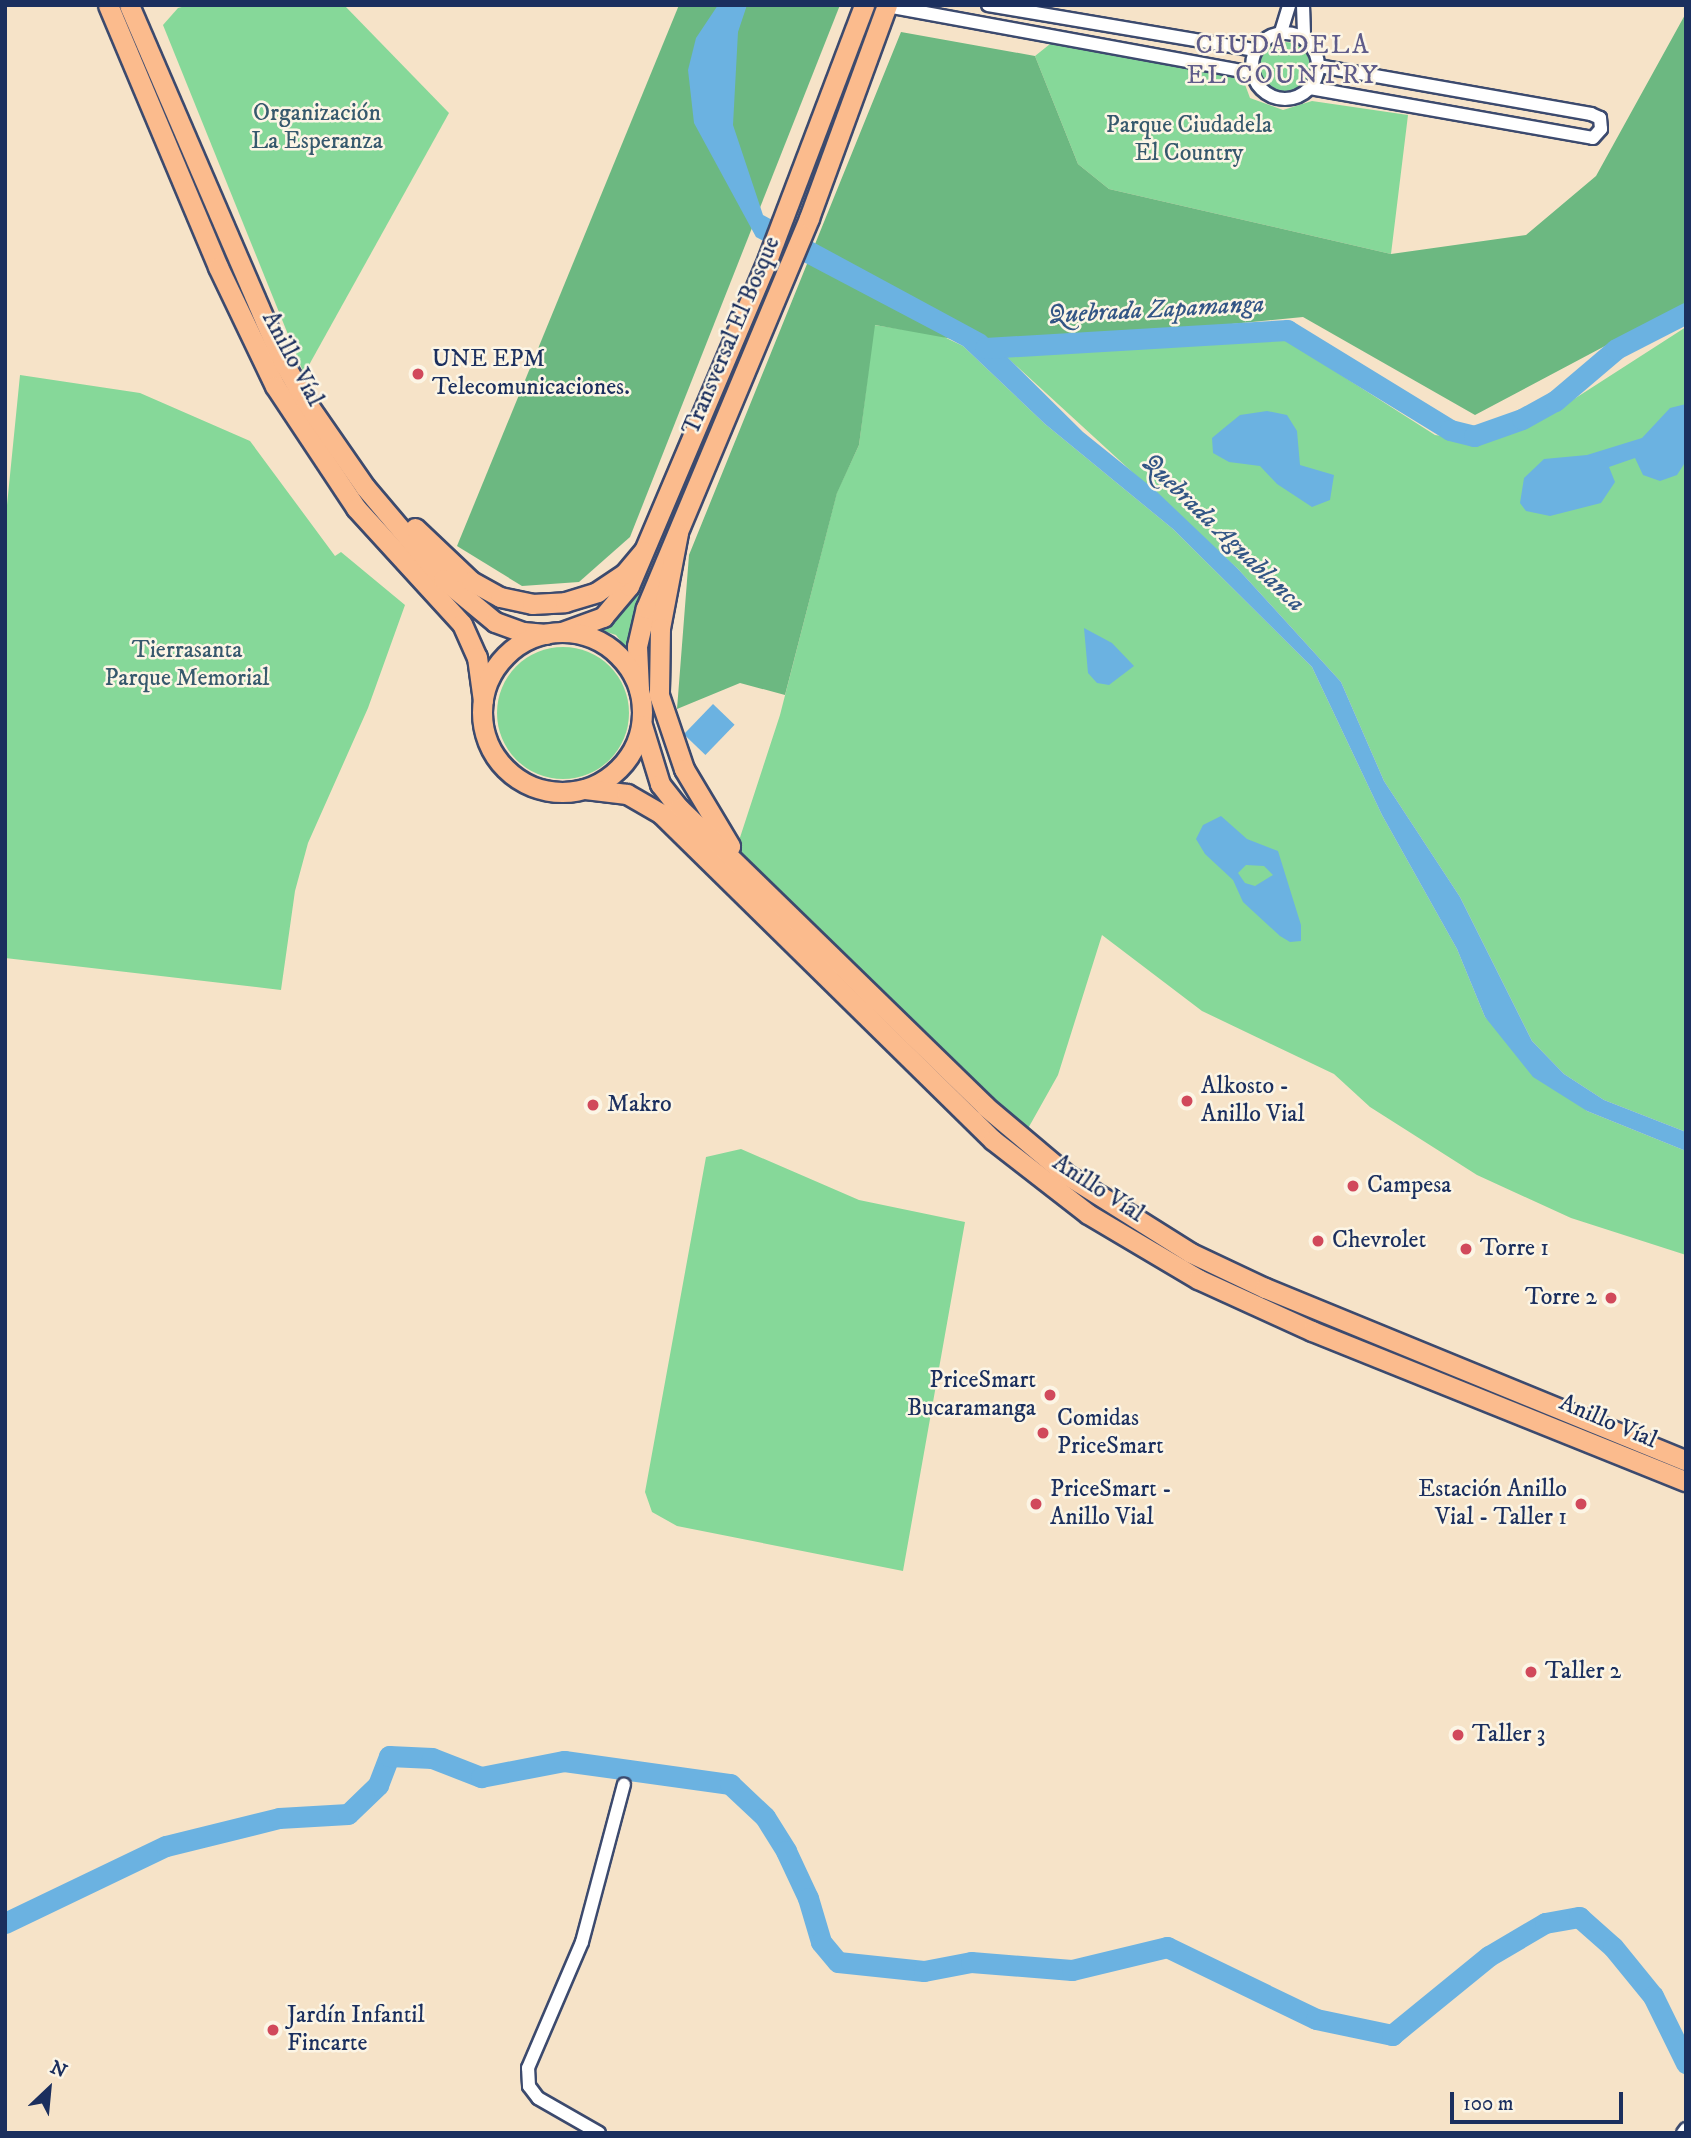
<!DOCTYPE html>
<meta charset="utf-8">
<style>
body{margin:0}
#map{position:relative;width:1691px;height:2138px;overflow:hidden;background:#f6e3c8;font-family:"IM FELL DW Pica",serif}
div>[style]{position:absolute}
.green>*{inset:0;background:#86d899}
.round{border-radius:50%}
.forest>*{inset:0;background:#6cb881}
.water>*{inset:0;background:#6bb2e1;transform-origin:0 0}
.river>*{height:21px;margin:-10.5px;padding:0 10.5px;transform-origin:10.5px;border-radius:10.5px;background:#6bb2e1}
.roads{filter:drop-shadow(2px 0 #3c4a6e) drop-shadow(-2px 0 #3c4a6e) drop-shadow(0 2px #3c4a6e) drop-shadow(0 -2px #3c4a6e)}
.minor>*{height:12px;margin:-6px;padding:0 6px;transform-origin:6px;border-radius:6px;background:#fff}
.minor>.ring{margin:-6px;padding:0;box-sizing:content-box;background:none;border:12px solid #fff;border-radius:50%}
.primary>*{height:19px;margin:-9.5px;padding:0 9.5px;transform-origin:9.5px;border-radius:9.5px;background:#fbbb8d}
.trunk>*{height:19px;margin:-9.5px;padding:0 9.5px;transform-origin:9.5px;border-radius:9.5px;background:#fbbb8d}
.trunk>.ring{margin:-9.5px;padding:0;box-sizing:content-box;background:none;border:19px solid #fbbb8d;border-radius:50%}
.dots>*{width:19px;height:19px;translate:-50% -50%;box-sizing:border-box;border:4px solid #fcf5e5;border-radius:50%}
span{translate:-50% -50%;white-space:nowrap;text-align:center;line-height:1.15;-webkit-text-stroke:5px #fcf5e5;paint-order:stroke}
.park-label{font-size:24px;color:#36596d}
.street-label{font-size:24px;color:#1b2f5e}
.poi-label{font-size:24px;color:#1b2f5e}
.left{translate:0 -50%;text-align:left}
.right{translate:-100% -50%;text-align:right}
.neighbourhood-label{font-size:26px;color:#5f5c8a;letter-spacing:2px}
.water-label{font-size:26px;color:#335685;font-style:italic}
.frame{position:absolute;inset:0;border:7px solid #1b2f5e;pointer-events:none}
.north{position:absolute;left:14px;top:2054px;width:70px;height:70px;-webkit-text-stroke:5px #fcf5e5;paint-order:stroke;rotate:26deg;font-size:19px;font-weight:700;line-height:28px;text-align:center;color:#1b2f5e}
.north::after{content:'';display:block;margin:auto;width:24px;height:32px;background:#1b2f5e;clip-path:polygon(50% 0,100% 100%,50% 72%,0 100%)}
.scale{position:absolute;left:1450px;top:2092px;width:173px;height:32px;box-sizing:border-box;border:4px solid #1b2f5e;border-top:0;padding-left:9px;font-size:21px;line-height:24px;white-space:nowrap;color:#1b2f5e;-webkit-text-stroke:5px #fcf5e5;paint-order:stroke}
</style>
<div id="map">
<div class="green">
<i style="clip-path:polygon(189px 5px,344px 5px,449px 113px,304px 374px,163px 25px,178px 8px)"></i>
<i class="round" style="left:1260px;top:42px;width:50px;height:50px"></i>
<i style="clip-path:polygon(1050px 44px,1243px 79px,1250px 98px,1283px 110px,1312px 101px,1408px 115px,1391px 254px,1109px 189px,1078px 164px,1035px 56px)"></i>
<i style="clip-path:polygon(874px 325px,940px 335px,963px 346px,1045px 424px,1173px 529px,1312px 667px,1382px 815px,1457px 949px,1485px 1017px,1587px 1111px,1686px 1151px,1686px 1255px,1571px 1218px,1477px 1175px,1370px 1107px,1334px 1074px,1202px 1011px,1102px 935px,1058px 1075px,1021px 1141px,731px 865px,780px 715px,837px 492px,859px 445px)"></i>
<i style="clip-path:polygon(1686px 327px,1686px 1132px,1604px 1100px,1564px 1074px,1532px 1041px,1460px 897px,1384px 781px,1341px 682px,1238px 569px,999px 350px,1050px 341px,1283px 338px,1435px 435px,1482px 442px,1543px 419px)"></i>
<i style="clip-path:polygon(20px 375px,140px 393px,250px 441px,335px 556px,341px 552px,405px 605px,368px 708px,308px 843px,295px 891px,281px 990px,5px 958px,5px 525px)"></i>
<i style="clip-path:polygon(648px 568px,650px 579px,629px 652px,616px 635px,594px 628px,620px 615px)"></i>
<i class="round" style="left:497px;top:647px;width:132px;height:132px"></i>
<i style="clip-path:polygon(741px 1149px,859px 1200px,965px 1222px,903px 1571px,677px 1526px,652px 1512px,645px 1492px,706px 1157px)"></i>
</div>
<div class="forest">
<i style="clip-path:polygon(679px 5px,840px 5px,630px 537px,579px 582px,522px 586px,457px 546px)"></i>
<i style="clip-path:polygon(1686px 13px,1686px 303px,1475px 415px,1303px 317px,997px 347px,875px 325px,859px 445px,837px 493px,785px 695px,740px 683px,677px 709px,689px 555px,901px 32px,1035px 56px,1078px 164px,1109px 189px,1391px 254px,1526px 235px,1596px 176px)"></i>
</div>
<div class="water">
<i style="clip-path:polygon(718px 5px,747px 5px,738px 32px,733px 125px,763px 215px,985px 335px,1083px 432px,1155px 490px,1238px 569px,1341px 682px,1384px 781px,1460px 897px,1532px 1041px,1564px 1074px,1604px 1100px,1686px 1132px,1686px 1151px,1587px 1111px,1533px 1077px,1485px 1017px,1457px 949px,1382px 815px,1312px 667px,1173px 529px,1045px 424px,963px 346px,756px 237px,694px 123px,688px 70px,696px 38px)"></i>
<i style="clip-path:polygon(1686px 404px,1686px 461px,1677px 475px,1660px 481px,1643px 475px,1635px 458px,1609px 467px,1615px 482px,1601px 503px,1550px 516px,1526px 511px,1520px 503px,1524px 478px,1544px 459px,1587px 455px,1642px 438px,1670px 408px)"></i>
<i style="clip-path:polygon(1267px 411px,1287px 415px,1297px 431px,1300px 465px,1334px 475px,1330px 500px,1312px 507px,1277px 484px,1260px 466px,1229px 462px,1213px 453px,1212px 438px,1224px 428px,1240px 415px)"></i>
<i style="clip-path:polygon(1084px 628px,1112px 643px,1134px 666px,1109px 685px,1097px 683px,1088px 673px)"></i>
<i style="left:713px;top:704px;width:30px;height:42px;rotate:44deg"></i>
<i style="clip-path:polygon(evenodd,1221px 816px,1247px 839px,1278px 851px,1301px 925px,1301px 941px,1290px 942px,1280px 936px,1243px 902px,1233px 880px,1205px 854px,1196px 839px,1203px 825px,1221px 816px,1246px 865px,1264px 866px,1273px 875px,1255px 886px,1245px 883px,1238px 873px,1246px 865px)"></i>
</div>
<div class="river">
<i style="left:985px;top:348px;width:303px;rotate:-3.4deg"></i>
<i style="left:1287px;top:330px;width:191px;rotate:31.5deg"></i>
<i style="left:1450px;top:430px;width:25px;rotate:14deg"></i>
<i style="left:1474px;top:436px;width:51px;rotate:-19.5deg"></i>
<i style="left:1522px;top:419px;width:38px;rotate:-29deg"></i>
<i style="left:1555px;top:401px;width:80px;rotate:-40.4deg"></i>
<i style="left:1616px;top:349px;width:79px;rotate:-27.2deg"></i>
<i style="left:5px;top:1923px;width:178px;rotate:-25.6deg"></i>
<i style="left:166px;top:1846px;width:116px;rotate:-13.9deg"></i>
<i style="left:279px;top:1818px;width:69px;rotate:-3.3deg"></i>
<i style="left:348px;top:1814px;width:42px;rotate:-44deg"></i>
<i style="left:378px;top:1785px;width:31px;rotate:-69deg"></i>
<i style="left:389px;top:1756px;width:43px;rotate:2.7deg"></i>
<i style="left:432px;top:1758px;width:53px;rotate:21.2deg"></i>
<i style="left:481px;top:1777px;width:85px;rotate:-10.9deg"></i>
<i style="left:564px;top:1761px;width:168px;rotate:7.9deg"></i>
<i style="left:730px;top:1784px;width:48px;rotate:43.3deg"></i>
<i style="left:765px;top:1817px;width:40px;rotate:58deg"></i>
<i style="left:786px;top:1851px;width:52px;rotate:64.9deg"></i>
<i style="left:808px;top:1898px;width:46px;rotate:73.5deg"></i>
<i style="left:821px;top:1942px;width:26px;rotate:50deg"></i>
<i style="left:838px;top:1962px;width:86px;rotate:6deg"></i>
<i style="left:924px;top:1971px;width:48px;rotate:-10.8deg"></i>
<i style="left:971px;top:1962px;width:101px;rotate:4.5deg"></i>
<i style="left:1072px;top:1970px;width:98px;rotate:-13.6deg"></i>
<i style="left:1167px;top:1947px;width:165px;rotate:25.8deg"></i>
<i style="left:1316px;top:2019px;width:78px;rotate:11.9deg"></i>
<i style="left:1392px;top:2035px;width:125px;rotate:-39.2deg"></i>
<i style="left:1489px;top:1956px;width:65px;rotate:-30.5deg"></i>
<i style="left:1545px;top:1923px;width:35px;rotate:-10deg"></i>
<i style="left:1579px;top:1917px;width:45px;rotate:41.4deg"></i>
<i style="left:1613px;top:1947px;width:63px;rotate:50.8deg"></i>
<i style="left:1653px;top:1996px;width:75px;rotate:63.8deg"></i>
</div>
<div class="roads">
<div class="minor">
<i style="left:988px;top:5px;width:271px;rotate:9.6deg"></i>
<i style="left:1303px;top:5px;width:34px;rotate:88deg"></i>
<i style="left:887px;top:6px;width:371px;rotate:10.4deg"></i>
<i style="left:1281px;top:32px;width:28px;rotate:-73deg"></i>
<i class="ring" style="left:1252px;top:33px;width:54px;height:54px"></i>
<i style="left:1310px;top:88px;width:287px;rotate:10deg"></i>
<i style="left:1593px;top:138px;width:12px;rotate:-48deg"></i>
<i style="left:1601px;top:129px;width:11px;rotate:-95deg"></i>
<i style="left:1600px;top:118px;width:10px;rotate:-156deg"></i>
<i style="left:1591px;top:114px;width:277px;rotate:-170deg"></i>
<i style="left:599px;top:2133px;width:70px;rotate:-150.2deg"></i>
<i style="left:538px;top:2098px;width:15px;rotate:-127deg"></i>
<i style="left:529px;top:2086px;width:18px;rotate:-93deg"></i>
<i style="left:528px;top:2068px;width:137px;rotate:-66.8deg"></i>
<i style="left:582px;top:1942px;width:163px;rotate:-75.1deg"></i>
<i style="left:1683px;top:2133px;width:5px;rotate:-53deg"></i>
</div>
<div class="primary">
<i style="left:562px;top:632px;width:44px;rotate:-20.1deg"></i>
<i style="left:603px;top:617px;width:40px;rotate:-50deg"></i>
<i style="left:629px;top:586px;width:356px;rotate:-67deg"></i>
<i style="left:768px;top:258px;width:271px;rotate:-69.2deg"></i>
<i style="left:639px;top:689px;width:43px;rotate:-92.7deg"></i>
<i style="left:637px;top:646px;width:39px;rotate:-77deg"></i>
<i style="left:646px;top:608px;width:423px;rotate:-67.3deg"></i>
<i style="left:809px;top:218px;width:227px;rotate:-69.9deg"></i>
</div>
<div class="trunk">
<i style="left:108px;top:5px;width:284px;rotate:67.2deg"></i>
<i style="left:218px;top:267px;width:132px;rotate:64.4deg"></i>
<i style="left:275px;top:386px;width:146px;rotate:56.4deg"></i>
<i style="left:356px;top:508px;width:157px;rotate:47.6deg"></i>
<i style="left:462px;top:624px;width:36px;rotate:66deg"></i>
<i style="left:477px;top:657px;width:44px;rotate:82.2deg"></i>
<i style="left:129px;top:5px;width:387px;rotate:66.7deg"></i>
<i style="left:282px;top:360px;width:48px;rotate:60.3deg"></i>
<i style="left:306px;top:402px;width:103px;rotate:55.2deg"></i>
<i style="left:365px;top:487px;width:121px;rotate:49.7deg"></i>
<i style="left:443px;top:579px;width:67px;rotate:39.6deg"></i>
<i style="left:495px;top:622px;width:30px;rotate:20deg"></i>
<i style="left:523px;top:632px;width:23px;rotate:5deg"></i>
<i style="left:415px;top:528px;width:77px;rotate:43.4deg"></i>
<i style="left:471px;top:581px;width:33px;rotate:29deg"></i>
<i style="left:500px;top:597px;width:33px;rotate:12deg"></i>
<i style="left:532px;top:604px;width:33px;rotate:-3deg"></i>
<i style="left:565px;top:602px;width:34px;rotate:-17deg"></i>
<i style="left:597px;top:592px;width:32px;rotate:-34deg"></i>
<i style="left:624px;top:574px;width:30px;rotate:-50deg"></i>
<i style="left:678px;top:533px;width:97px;rotate:100.7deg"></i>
<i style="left:660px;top:628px;width:67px;rotate:90.9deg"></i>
<i style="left:659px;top:695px;width:78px;rotate:71.3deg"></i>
<i style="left:684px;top:769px;width:90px;rotate:59.1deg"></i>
<i class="ring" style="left:482px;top:632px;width:141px;height:141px"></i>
<i style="left:642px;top:725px;width:62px;rotate:73deg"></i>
<i style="left:660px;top:784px;width:31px;rotate:52deg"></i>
<i style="left:679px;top:808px;width:427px;rotate:44.2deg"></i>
<i style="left:985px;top:1106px;width:107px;rotate:40.1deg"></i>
<i style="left:1067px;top:1175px;width:146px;rotate:32.2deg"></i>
<i style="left:1191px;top:1253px;width:82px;rotate:25.3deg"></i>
<i style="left:1265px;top:1288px;width:455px;rotate:22.3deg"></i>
<i style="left:585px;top:789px;width:42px;rotate:6.8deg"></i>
<i style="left:627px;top:794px;width:39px;rotate:30deg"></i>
<i style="left:661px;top:814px;width:465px;rotate:44.5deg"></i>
<i style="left:993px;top:1140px;width:120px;rotate:37.9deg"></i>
<i style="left:1088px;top:1214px;width:128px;rotate:30.6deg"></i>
<i style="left:1198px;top:1279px;width:125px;rotate:24.5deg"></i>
<i style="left:1312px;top:1331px;width:403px;rotate:21.9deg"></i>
</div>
</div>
<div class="dots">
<i style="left:418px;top:374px;background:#d1495b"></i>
<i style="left:1187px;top:1101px;background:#d1495b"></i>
<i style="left:593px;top:1105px;background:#d1495b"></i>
<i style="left:1353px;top:1186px;background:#d1495b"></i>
<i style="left:1318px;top:1241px;background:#d1495b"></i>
<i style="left:1466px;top:1249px;background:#d1495b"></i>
<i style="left:1611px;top:1298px;background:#d1495b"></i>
<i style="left:1050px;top:1395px;background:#d1495b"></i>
<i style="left:1043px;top:1433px;background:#d1495b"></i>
<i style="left:1036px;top:1504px;background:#d1495b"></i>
<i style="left:1581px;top:1504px;background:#d1495b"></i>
<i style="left:1531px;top:1672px;background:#d1495b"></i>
<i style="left:1458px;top:1735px;background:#d1495b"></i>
<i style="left:273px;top:2030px;background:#d1495b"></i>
</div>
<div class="park-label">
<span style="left:317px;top:128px">Organización<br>La Esperanza</span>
<span style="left:1189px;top:140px">Parque Ciudadela<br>El Country</span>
<span style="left:187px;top:665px">Tierrasanta<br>Parque Memorial</span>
</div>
<div class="street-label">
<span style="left:732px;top:336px;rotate:-67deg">Transversal El Bosque</span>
<span style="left:292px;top:359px;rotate:62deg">Anillo Víal</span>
<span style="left:1098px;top:1189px;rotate:33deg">Anillo Víal</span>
<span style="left:1608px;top:1422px;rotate:23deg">Anillo Víal</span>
</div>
<div class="poi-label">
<span class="left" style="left:432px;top:374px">UNE EPM<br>Telecomunicaciones.</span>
<span class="left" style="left:1201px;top:1101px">Alkosto -<br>Anillo Vial</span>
<span class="left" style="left:607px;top:1105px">Makro</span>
<span class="left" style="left:1367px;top:1186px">Campesa</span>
<span class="left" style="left:1332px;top:1241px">Chevrolet</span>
<span class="left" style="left:1480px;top:1249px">Torre 1</span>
<span class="right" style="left:1597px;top:1298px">Torre 2</span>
<span class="right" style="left:1036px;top:1395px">PriceSmart<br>Bucaramanga</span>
<span class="left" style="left:1057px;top:1433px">Comidas<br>PriceSmart</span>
<span class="left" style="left:1050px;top:1504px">PriceSmart -<br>Anillo Vial</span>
<span class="right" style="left:1567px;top:1504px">Estación Anillo<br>Vial - Taller 1</span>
<span class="left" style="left:1545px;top:1672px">Taller 2</span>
<span class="left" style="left:1472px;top:1735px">Taller 3</span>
<span class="left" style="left:287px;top:2030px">Jardín Infantil<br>Fincarte</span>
</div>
<div class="neighbourhood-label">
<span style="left:1283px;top:61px">CIUDADELA<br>EL COUNTRY</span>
</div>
<div class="water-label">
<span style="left:1156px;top:310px;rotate:-3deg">Quebrada Zapamanga</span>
<span style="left:1223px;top:533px;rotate:44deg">Quebrada Aguablanca</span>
</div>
<div class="frame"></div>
<div class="north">N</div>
<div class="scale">100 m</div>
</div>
